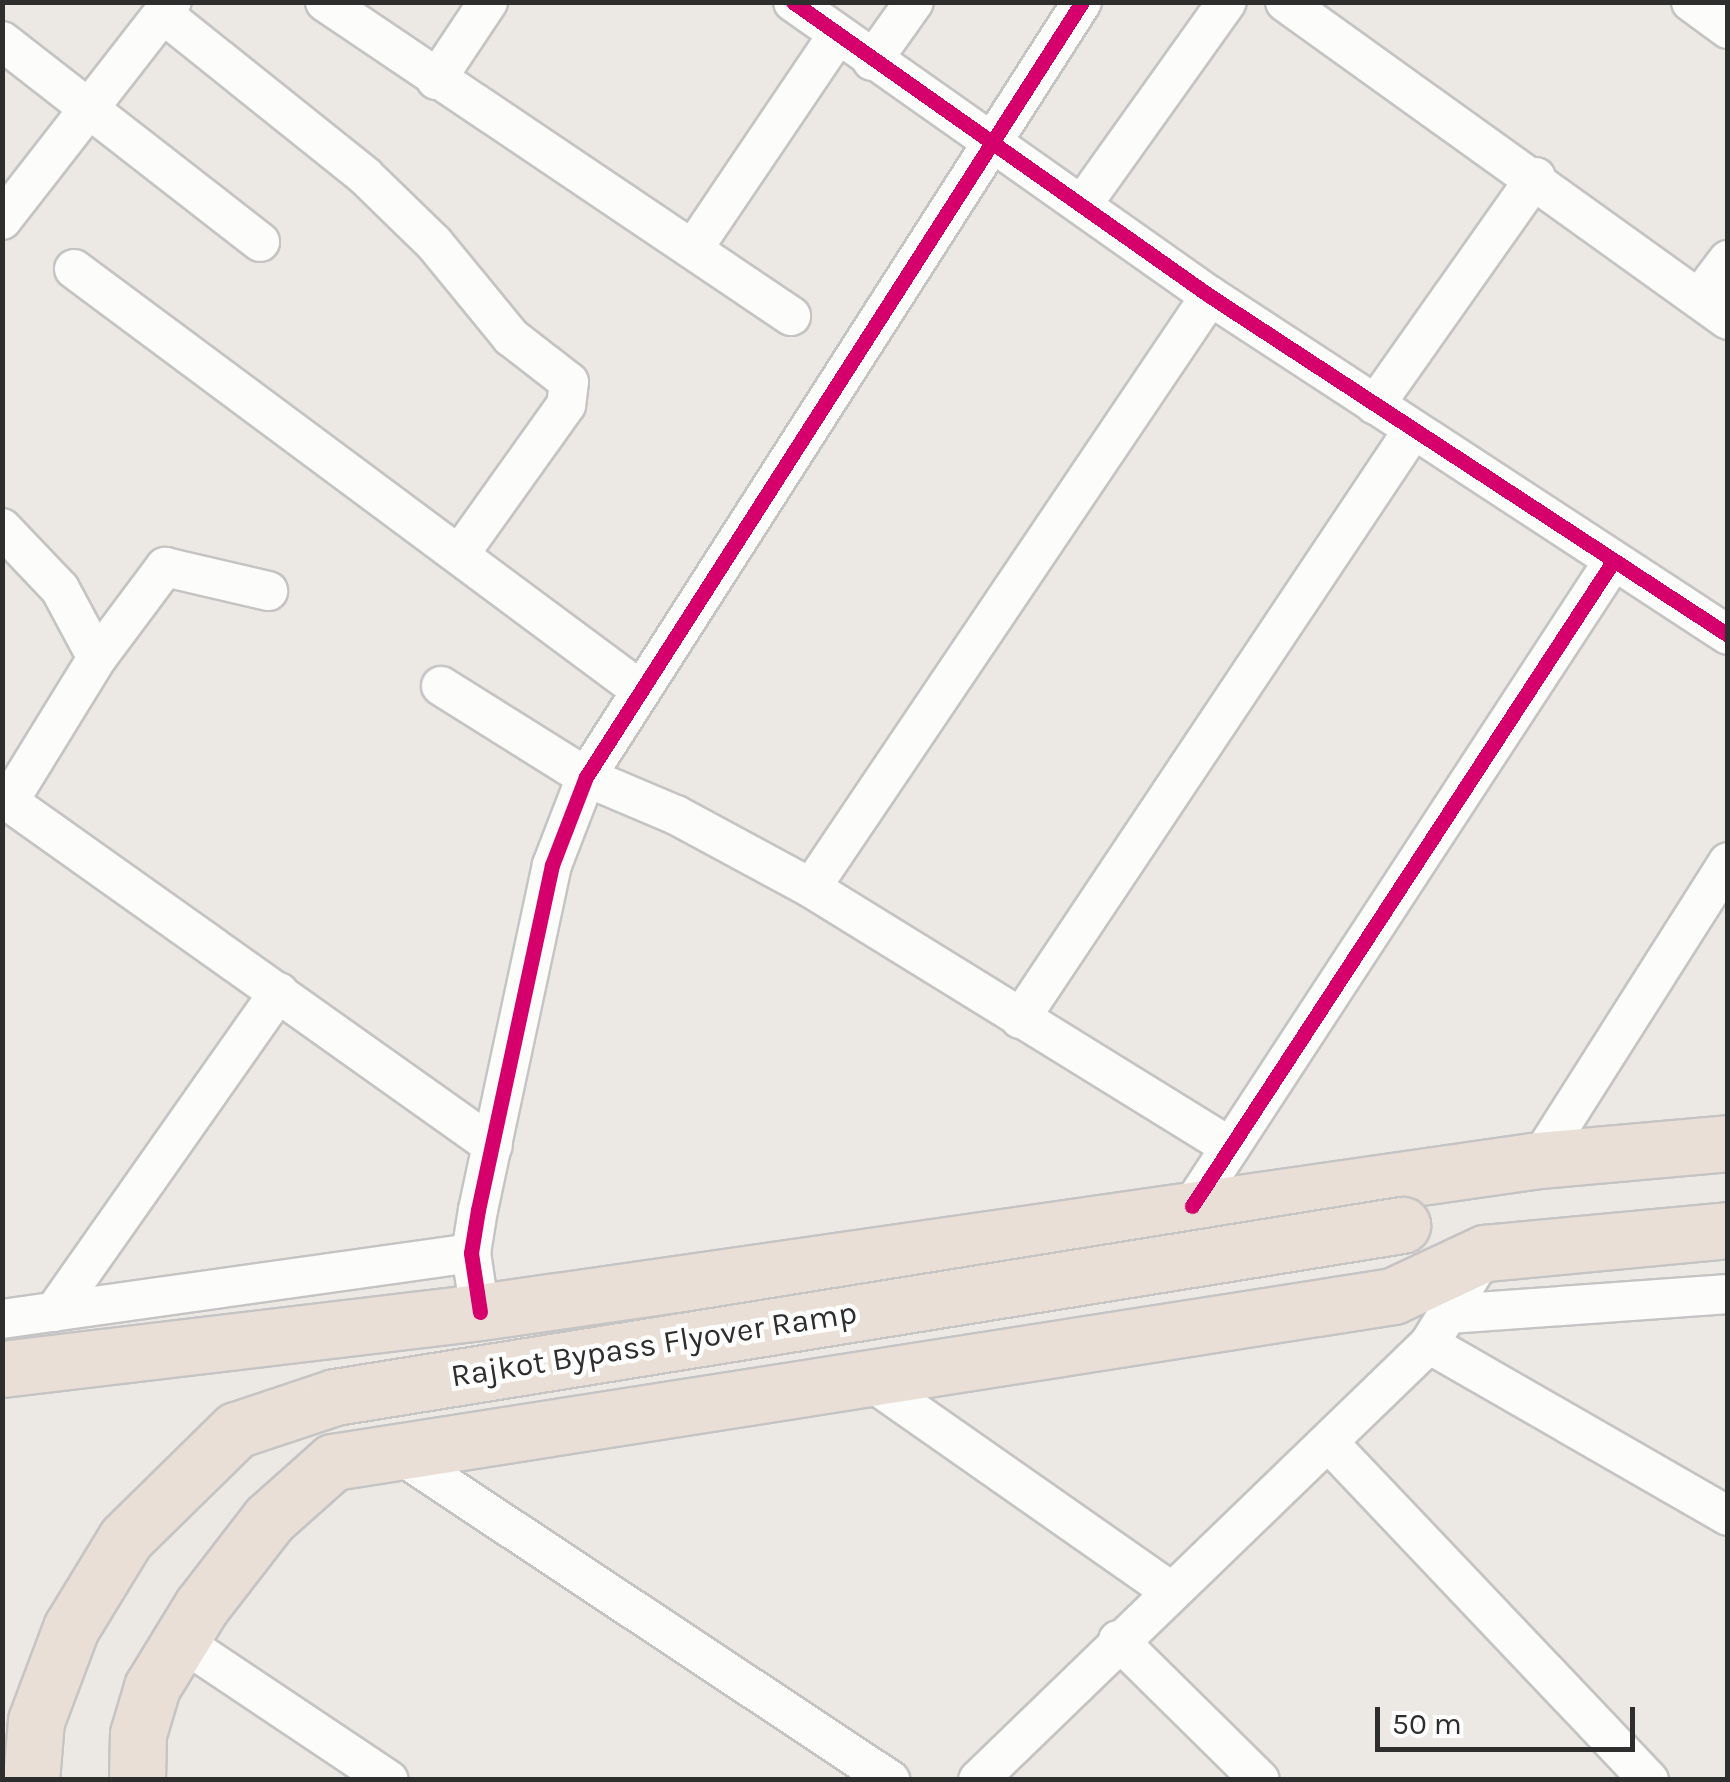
<!DOCTYPE html>
<style>
body{margin:0}
#map{position:relative;width:1730px;height:1782px;overflow:hidden;background:#ece8e4;font-family:Karla,sans-serif}
div>[style]{position:absolute}
.roads{filter:drop-shadow(2px 0 #c5c4c5) drop-shadow(-2px 0 #c5c4c5) drop-shadow(0 2px #c5c4c5) drop-shadow(0 -2px #c5c4c5)}
.minor>*{height:38px;margin:-19px;padding:0 19px;transform-origin:19px;border-radius:19px;background:#fcfcfb}
.highway>*{height:55px;margin:-27.5px;padding:0 27.5px;transform-origin:27.5px;border-radius:27.5px;background:#eadfd6}
.bridges{filter:drop-shadow(2px 0 #c6c5c4) drop-shadow(-2px 0 #c6c5c4) drop-shadow(0 2px #c6c5c4) drop-shadow(0 -2px #c6c5c4)}
.highway-bridge>*{height:55px;margin:-27.5px;padding:0 27.5px;transform-origin:27.5px;border-radius:27.5px;background:#eadfd6}
.cycleway>*{height:15px;margin:-7.5px;padding:0 7.5px;transform-origin:7.5px;border-radius:7.5px;background:#d6006c}
span{translate:-50% -50%;white-space:nowrap;text-align:center;line-height:1.15;-webkit-text-stroke:9px #fff;paint-order:stroke}
.street-label{font-size:32px;color:#2e2e2e}
.frame{position:absolute;inset:0;border:5px solid #2e2e2e;pointer-events:none}
.scale{position:absolute;left:1375px;top:1707px;width:260px;height:45px;box-sizing:border-box;border:5px solid #2e2e2e;border-top:0;padding-left:12px;font-size:30px;line-height:35px;white-space:nowrap;color:#2e2e2e;-webkit-text-stroke:8px #fff;paint-order:stroke}
</style>
<div id="map">
<div class="roads">
<div class="minor">
<i style="left:325px;top:2px;width:562px;rotate:33.97deg"></i>
<i style="left:793px;top:2px;width:510px;rotate:35.19deg"></i>
<i style="left:1210px;top:296px;width:619px;rotate:33.2deg"></i>
<i style="left:1285px;top:2px;width:545px;rotate:35.67deg"></i>
<i style="left:1691px;top:2px;width:46px;rotate:36.1deg"></i>
<i style="left:163px;top:14px;width:259px;rotate:38.7deg"></i>
<i style="left:365px;top:176px;width:96px;rotate:44.2deg"></i>
<i style="left:434px;top:243px;width:122px;rotate:50.7deg"></i>
<i style="left:511px;top:337px;width:73px;rotate:37.8deg"></i>
<i style="left:569px;top:382px;width:23px;rotate:97deg"></i>
<i style="left:566px;top:405px;width:184px;rotate:125.5deg"></i>
<i style="left:2px;top:41px;width:327px;rotate:37.9deg"></i>
<i style="left:872px;top:61px;width:72px;rotate:-54.6deg"></i>
<i style="left:436px;top:80px;width:94px;rotate:-56.3deg"></i>
<i style="left:1082px;top:205px;width:249px;rotate:-54.5deg"></i>
<i style="left:2px;top:220px;width:276px;rotate:-52.1deg"></i>
<i style="left:693px;top:249px;width:259px;rotate:-56deg"></i>
<i style="left:74px;top:269px;width:704px;rotate:36.63deg"></i>
<i style="left:1699px;top:298px;width:48px;rotate:-52.7deg"></i>
<i style="left:1375px;top:405px;width:279px;rotate:-54.8deg"></i>
<i style="left:2px;top:528px;width:84px;rotate:46.4deg"></i>
<i style="left:60px;top:589px;width:78px;rotate:61.8deg"></i>
<i style="left:441px;top:686px;width:171px;rotate:32.1deg"></i>
<i style="left:586px;top:777px;width:98px;rotate:22.9deg"></i>
<i style="left:676px;top:815px;width:153px;rotate:28.4deg"></i>
<i style="left:811px;top:888px;width:493px;rotate:31.7deg"></i>
<i style="left:2px;top:797px;width:602px;rotate:35.4deg"></i>
<i style="left:9px;top:801px;width:168px;rotate:-58.4deg"></i>
<i style="left:97px;top:658px;width:114px;rotate:-53.2deg"></i>
<i style="left:165px;top:567px;width:106px;rotate:13.1deg"></i>
<i style="left:811px;top:888px;width:714px;rotate:-56.02deg"></i>
<i style="left:1020px;top:1019px;width:708px;rotate:-56.29deg"></i>
<i style="left:1539px;top:1160px;width:353px;rotate:-57.6deg"></i>
<i style="left:1192px;top:1206px;width:768px;rotate:-56.85deg"></i>
<i style="left:54px;top:1312px;width:391px;rotate:-54.9deg"></i>
<i style="left:480px;top:1312px;width:60px;rotate:-98.7deg"></i>
<i style="left:471px;top:1253px;width:44px;rotate:-80.8deg"></i>
<i style="left:478px;top:1210px;width:353px;rotate:-77.9deg"></i>
<i style="left:552px;top:865px;width:94px;rotate:-68.9deg"></i>
<i style="left:586px;top:777px;width:920px;rotate:-57.38deg"></i>
<i style="left:1449px;top:1314px;width:280px;rotate:-4.1deg"></i>
<i style="left:2px;top:1319px;width:474px;rotate:-8deg"></i>
<i style="left:1429px;top:1344px;width:345px;rotate:29.9deg"></i>
<i style="left:862px;top:1375px;width:377px;rotate:35deg"></i>
<i style="left:1329px;top:1443px;width:465px;rotate:46.5deg"></i>
<i style="left:393px;top:1450px;width:597px;rotate:33.58deg"></i>
<i style="left:1118px;top:1640px;width:199px;rotate:44.6deg"></i>
<i style="left:181px;top:1641px;width:250px;rotate:33.8deg"></i>
<i style="left:978px;top:1780px;width:627px;rotate:-44.03deg"></i>
<i style="left:1429px;top:1344px;width:107px;rotate:-58.4deg"></i>
</div>
<div class="highway">
<i style="left:2px;top:1369px;width:481px;rotate:-6.8deg"></i>
<i style="left:480px;top:1312px;width:1070px;rotate:-8.17deg"></i>
<i style="left:1539px;top:1160px;width:190px;rotate:-5.1deg"></i>
<i style="left:137px;top:1780px;width:46px;rotate:-88.8deg"></i>
<i style="left:138px;top:1734px;width:49px;rotate:-73.4deg"></i>
<i style="left:152px;top:1687px;width:94px;rotate:-58.5deg"></i>
<i style="left:201px;top:1607px;width:111px;rotate:-52.3deg"></i>
<i style="left:269px;top:1519px;width:86px;rotate:-41.7deg"></i>
<i style="left:333px;top:1462px;width:1073px;rotate:-8.9deg"></i>
<i style="left:1393px;top:1296px;width:102px;rotate:-25.1deg"></i>
<i style="left:1485px;top:1253px;width:244px;rotate:-5.4deg"></i>
</div>
</div>
<div class="bridges">
<div class="highway-bridge">
<i style="left:31px;top:1780px;width:59px;rotate:-85.2deg"></i>
<i style="left:36px;top:1721px;width:99px;rotate:-69.4deg"></i>
<i style="left:71px;top:1628px;width:105px;rotate:-58.6deg"></i>
<i style="left:126px;top:1538px;width:154px;rotate:-44.5deg"></i>
<i style="left:236px;top:1430px;width:104px;rotate:-18.4deg"></i>
<i style="left:335px;top:1397px;width:1081px;rotate:-9.16deg"></i>
</div>
</div>
<div class="cycleway">
<i style="left:793px;top:2px;width:510px;rotate:35.19deg"></i>
<i style="left:1210px;top:296px;width:619px;rotate:33.2deg"></i>
<i style="left:1192px;top:1206px;width:768px;rotate:-56.85deg"></i>
<i style="left:480px;top:1312px;width:60px;rotate:-98.7deg"></i>
<i style="left:471px;top:1253px;width:44px;rotate:-80.8deg"></i>
<i style="left:478px;top:1210px;width:353px;rotate:-77.9deg"></i>
<i style="left:552px;top:865px;width:94px;rotate:-68.9deg"></i>
<i style="left:586px;top:777px;width:920px;rotate:-57.38deg"></i>
</div>
<div class="street-label">
<span style="left:654px;top:1345px;rotate:-9deg">Rajkot Bypass Flyover Ramp</span>
</div>
<div class="frame"></div>
<div class="scale">50 m</div>
</div>
